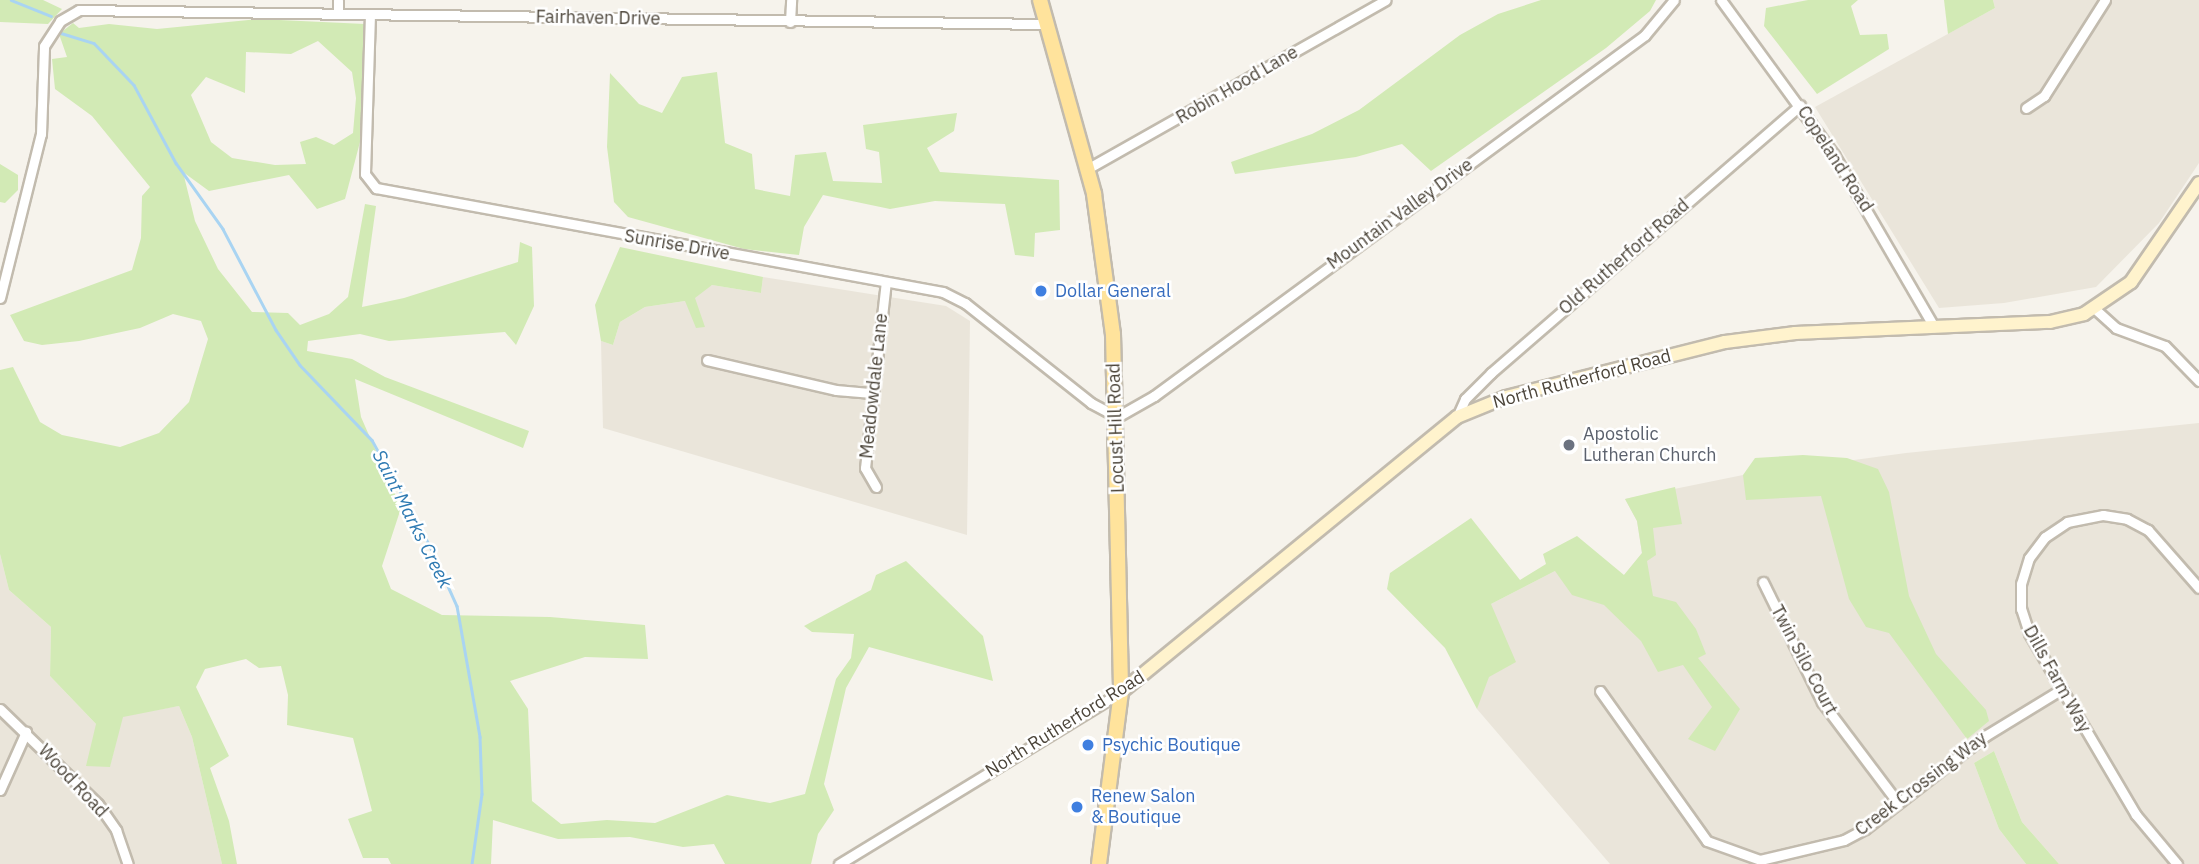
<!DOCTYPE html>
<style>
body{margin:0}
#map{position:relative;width:2199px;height:864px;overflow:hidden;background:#f6f3ec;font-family:"IBM Plex Sans",sans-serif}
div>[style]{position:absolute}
.residential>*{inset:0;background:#eae5da}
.green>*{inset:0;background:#d2eab5}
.stream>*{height:2.5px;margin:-1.25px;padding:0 1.25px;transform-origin:1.25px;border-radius:1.25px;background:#a9d4f2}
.roads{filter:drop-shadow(2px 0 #c2bbae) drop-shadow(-2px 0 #c2bbae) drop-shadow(0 2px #c2bbae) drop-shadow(0 -2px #c2bbae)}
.street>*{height:9px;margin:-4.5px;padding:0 4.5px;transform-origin:4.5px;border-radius:4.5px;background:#fff}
.secondary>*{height:12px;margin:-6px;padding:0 6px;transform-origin:6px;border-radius:6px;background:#fff3cd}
.primary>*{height:14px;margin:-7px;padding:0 7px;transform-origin:7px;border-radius:7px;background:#ffe39c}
.dots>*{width:19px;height:19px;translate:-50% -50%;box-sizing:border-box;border:4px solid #fff;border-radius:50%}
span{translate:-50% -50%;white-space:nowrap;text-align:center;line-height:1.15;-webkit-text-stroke:5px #fff;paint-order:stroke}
.street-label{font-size:18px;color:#4b4439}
.shop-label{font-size:18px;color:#366cbe}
.left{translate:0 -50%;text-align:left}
.worship-label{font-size:18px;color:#5b616d}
.water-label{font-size:19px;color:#2e7ab2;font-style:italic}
</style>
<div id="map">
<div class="residential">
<i style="clip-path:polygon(1993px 0,2199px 0,2199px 163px,2159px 223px,2096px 287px,2004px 303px,1939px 308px,1815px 107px,1995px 8px)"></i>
<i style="clip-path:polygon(763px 277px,946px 306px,970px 321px,967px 535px,603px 428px,601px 341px,613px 345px,620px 322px,645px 307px,685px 301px,712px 285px,761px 293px)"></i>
<i style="clip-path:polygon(2199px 423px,2199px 864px,2059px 864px,2022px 822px,1994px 751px,1974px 763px,1999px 829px,2026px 864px,1610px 864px,1477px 709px,1491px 604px,1555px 571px,1624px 575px,1642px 553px,1637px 521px,1625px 499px,1743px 475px,1906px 453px)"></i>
<i style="clip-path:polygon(0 554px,9px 590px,51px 627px,50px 676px,96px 724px,110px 766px,122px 716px,179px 706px,192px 737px,222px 864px,0 864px)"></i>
</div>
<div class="green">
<i style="clip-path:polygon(0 0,43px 0,62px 9px,48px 24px,0 22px)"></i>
<i style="clip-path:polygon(1541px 0,1656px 0,1650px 11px,1606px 48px,1431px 171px,1402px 144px,1356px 157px,1235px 174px,1231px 162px,1312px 134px,1359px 110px,1460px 35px,1498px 14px)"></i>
<i style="clip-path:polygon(1808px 0,1858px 0,1851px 6px,1860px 35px,1887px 34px,1889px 49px,1817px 94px,1764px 26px,1766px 8px)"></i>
<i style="clip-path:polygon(1944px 0,1993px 0,1995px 8px,1948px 34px)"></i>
<i style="clip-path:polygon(evenodd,258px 19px,365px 24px,360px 142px,345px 199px,317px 209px,289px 175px,209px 191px,183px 172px,195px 221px,218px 269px,252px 312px,288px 313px,300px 325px,329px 314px,348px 297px,365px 204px,376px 206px,362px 307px,404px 298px,518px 262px,520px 242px,532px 247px,534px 306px,516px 345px,505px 332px,389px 341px,360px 334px,308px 341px,307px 351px,352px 359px,385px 377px,529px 431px,523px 448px,355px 379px,361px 417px,401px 508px,382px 566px,391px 589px,442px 615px,550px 617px,645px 625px,648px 659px,585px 657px,510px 681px,528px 709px,532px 801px,561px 824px,607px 820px,655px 823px,727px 795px,770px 803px,805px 794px,836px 679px,851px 658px,854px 634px,812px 632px,804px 626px,871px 590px,876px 575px,906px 561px,983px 636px,993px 681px,869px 647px,846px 688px,824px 784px,834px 810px,818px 834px,811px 864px,725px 864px,714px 844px,683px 847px,630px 837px,558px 839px,493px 820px,491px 864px,391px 864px,388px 858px,363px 858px,348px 819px,372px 811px,353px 738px,287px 725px,288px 695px,281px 666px,259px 668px,246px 659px,205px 669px,196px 687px,229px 756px,210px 768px,229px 821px,237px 864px,222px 864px,192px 737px,179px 706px,123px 717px,110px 767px,86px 766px,96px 724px,50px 676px,51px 627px,9px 590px,0 554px,0 370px,13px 367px,40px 422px,62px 435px,120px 447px,159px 433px,189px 402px,208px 339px,201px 321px,173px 314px,140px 328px,79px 341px,42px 345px,24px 341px,10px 315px,132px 270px,141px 238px,142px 196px,150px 187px,92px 116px,55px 89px,52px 59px,67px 57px,59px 34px,73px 23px,79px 28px,109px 24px,157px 29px,258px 19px,318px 41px,352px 72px,356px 98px,353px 133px,334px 145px,316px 137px,300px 142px,306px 164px,275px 165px,232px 158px,211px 142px,191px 95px,206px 77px,245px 93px,246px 52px,291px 54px,318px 41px)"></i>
<i style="clip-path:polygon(717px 72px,725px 143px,752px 154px,755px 189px,790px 196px,795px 155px,826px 152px,833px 181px,882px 183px,879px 152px,866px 149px,863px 125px,957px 113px,954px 131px,927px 148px,940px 172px,1059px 180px,1060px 230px,1035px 233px,1034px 257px,1015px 255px,1005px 204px,935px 201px,890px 209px,823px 195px,804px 227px,799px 255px,744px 249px,628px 217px,614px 202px,607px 147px,610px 73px,639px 104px,662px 113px,682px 77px)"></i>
<i style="clip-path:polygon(0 164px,18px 175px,18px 190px,5px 203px,0 202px)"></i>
<i style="clip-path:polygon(620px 247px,763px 277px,761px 293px,712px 285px,695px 298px,705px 327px,696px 328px,685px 301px,645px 307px,620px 322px,613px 345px,601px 341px,595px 305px)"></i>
<i style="clip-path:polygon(1803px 455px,1847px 458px,1878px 469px,1889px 492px,1909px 596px,1936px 654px,1986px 710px,1989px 721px,1967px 739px,1889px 633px,1866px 627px,1849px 599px,1821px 496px,1746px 500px,1743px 475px,1755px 458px)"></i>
<i style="clip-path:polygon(1675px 487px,1682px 524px,1653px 528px,1656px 555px,1647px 561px,1653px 596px,1676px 602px,1696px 629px,1706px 654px,1698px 658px,1740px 709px,1715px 751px,1688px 739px,1712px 707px,1683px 665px,1658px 672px,1641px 641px,1604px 605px,1572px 595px,1555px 571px,1491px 604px,1516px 662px,1489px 677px,1477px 709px,1445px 648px,1387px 589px,1390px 573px,1471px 518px,1520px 580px,1546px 564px,1543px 554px,1577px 536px,1624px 575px,1642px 553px,1637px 521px,1625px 499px)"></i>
<i style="clip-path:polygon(1994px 751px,2022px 822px,2059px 864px,2026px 864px,1999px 829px,1974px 763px)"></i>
</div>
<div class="stream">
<i style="left:11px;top:0;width:43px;rotate:21.8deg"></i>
<i style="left:61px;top:33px;width:34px;rotate:17deg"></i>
<i style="left:94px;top:43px;width:58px;rotate:46.4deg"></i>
<i style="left:134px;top:85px;width:89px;rotate:61.7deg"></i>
<i style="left:176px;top:163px;width:81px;rotate:54.5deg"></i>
<i style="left:223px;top:229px;width:114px;rotate:62.3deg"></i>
<i style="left:276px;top:330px;width:42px;rotate:55.6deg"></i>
<i style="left:300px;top:365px;width:104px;rotate:46.2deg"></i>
<i style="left:372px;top:440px;width:119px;rotate:61.3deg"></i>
<i style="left:429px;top:544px;width:68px;rotate:65.7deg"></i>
<i style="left:457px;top:606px;width:133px;rotate:80deg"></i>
<i style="left:480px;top:737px;width:57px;rotate:88deg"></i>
<i style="left:482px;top:794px;width:71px;rotate:98.1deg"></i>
</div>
<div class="roads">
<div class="street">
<i style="left:1721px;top:0;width:192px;rotate:53.9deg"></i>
<i style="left:1834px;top:155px;width:199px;rotate:59.8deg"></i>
<i style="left:338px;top:14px;width:14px;rotate:-90deg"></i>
<i style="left:370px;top:14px;width:160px;rotate:91.8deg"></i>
<i style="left:365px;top:174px;width:18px;rotate:52deg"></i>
<i style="left:376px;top:188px;width:576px;rotate:10.39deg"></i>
<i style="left:943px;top:292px;width:25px;rotate:27deg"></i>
<i style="left:965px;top:303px;width:161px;rotate:38.4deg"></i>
<i style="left:1091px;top:403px;width:30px;rotate:28deg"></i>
<i style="left:1117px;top:417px;width:43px;rotate:-29.6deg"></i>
<i style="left:1154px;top:396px;width:609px;rotate:-36.32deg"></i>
<i style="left:1645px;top:35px;width:45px;rotate:-50.4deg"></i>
<i style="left:790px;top:22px;width:22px;rotate:-87deg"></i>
<i style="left:2026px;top:108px;width:22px;rotate:-34deg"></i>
<i style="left:2044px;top:96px;width:114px;rotate:-57.6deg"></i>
<i style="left:1087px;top:169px;width:343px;rotate:-29.5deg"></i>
<i style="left:0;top:298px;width:169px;rotate:-76deg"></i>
<i style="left:41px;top:134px;width:88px;rotate:-88deg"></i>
<i style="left:44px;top:46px;width:30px;rotate:-57deg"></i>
<i style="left:60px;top:21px;width:22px;rotate:-30deg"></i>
<i style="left:79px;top:10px;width:969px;rotate:0.83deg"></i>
<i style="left:2095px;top:309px;width:28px;rotate:42deg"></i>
<i style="left:2116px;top:328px;width:52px;rotate:20.2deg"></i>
<i style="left:2165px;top:346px;width:49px;rotate:45.8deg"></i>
<i style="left:707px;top:360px;width:132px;rotate:13.1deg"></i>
<i style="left:836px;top:390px;width:36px;rotate:5deg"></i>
<i style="left:1457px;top:417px;width:20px;rotate:-66deg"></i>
<i style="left:1465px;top:399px;width:37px;rotate:-45deg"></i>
<i style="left:1491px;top:373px;width:409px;rotate:-40.9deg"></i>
<i style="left:876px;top:487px;width:22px;rotate:-120deg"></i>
<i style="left:865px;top:468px;width:187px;rotate:-83.6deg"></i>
<i style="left:1763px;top:582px;width:134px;rotate:63.8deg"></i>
<i style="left:1822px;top:702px;width:126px;rotate:53deg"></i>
<i style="left:1600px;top:691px;width:184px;rotate:54.5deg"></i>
<i style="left:1707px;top:841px;width:56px;rotate:19.7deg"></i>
<i style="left:1760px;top:860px;width:86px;rotate:-13.4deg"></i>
<i style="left:1844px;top:840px;width:24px;rotate:-28deg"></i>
<i style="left:1865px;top:829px;width:152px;rotate:-37.8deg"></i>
<i style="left:1985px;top:736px;width:90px;rotate:-31.4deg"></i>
<i style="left:0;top:709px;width:136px;rotate:44.1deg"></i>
<i style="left:98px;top:804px;width:32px;rotate:55deg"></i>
<i style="left:116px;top:830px;width:36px;rotate:71deg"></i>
<i style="left:0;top:790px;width:64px;rotate:-65.9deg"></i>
<i style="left:839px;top:864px;width:330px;rotate:-31.4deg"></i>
<i style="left:2177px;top:864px;width:64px;rotate:-129.9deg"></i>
<i style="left:2136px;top:815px;width:211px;rotate:-120.5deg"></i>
<i style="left:2029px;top:633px;width:25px;rotate:-108deg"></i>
<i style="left:2021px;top:609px;width:25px;rotate:-90deg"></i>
<i style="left:2021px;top:584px;width:27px;rotate:-73deg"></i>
<i style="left:2029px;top:558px;width:26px;rotate:-53deg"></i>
<i style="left:2045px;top:537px;width:27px;rotate:-34deg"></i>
<i style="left:2067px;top:522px;width:37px;rotate:-11deg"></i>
<i style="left:2103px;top:515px;width:24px;rotate:9deg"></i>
<i style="left:2127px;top:519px;width:24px;rotate:28deg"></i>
<i style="left:2148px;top:530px;width:77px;rotate:48.7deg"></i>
</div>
<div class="secondary">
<i style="left:1121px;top:692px;width:434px;rotate:-39.3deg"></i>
<i style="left:1457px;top:417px;width:53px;rotate:-22.2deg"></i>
<i style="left:1506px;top:397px;width:226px;rotate:-14.1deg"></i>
<i style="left:1725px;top:342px;width:71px;rotate:-7.3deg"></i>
<i style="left:1795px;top:333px;width:255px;rotate:-2.5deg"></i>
<i style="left:2050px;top:322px;width:35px;rotate:-13deg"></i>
<i style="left:2084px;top:314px;width:57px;rotate:-34.2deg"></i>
<i style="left:2131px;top:282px;width:120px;rotate:-55.5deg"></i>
</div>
<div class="primary">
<i style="left:1040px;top:0;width:201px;rotate:74.4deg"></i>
<i style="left:1094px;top:194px;width:141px;rotate:82.3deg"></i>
<i style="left:1113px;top:334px;width:358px;rotate:88.7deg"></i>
<i style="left:1121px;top:692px;width:173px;rotate:97.3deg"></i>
</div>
</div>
<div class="dots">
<i style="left:1041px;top:291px;background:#3f7fe0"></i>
<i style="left:1569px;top:445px;background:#6b7280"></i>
<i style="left:1088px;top:745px;background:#3f7fe0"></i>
<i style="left:1077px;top:807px;background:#3f7fe0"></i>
</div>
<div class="street-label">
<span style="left:598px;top:18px;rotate:1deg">Fairhaven Drive</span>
<span style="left:1237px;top:85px;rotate:-30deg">Robin Hood Lane</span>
<span style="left:1835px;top:159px;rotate:57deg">Copeland Road</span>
<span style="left:1400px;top:214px;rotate:-36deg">Mountain Valley Drive</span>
<span style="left:677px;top:245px;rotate:10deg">Sunrise Drive</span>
<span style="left:1624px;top:257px;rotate:-41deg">Old Rutherford Road</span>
<span style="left:1582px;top:379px;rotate:-15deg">North Rutherford Road</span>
<span style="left:874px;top:386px;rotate:-84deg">Meadowdale Lane</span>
<span style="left:1116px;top:428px;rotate:-92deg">Locust Hill Road</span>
<span style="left:1804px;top:660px;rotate:62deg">Twin Silo Court</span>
<span style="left:2057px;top:679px;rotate:61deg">Dills Farm Way</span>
<span style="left:1065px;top:724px;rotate:-32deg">North Rutherford Road</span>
<span style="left:73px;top:781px;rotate:47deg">Wood Road</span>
<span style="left:1921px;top:784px;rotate:-37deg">Creek Crossing Way</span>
</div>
<div class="shop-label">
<span class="left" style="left:1055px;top:291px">Dollar General</span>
<span class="left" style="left:1102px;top:745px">Psychic Boutique</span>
<span class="left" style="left:1091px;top:807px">Renew Salon<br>&amp; Boutique</span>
</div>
<div class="worship-label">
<span class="left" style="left:1583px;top:445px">Apostolic<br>Lutheran Church</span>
</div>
<div class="water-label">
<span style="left:412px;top:519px;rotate:63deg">Saint Marks Creek</span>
</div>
</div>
